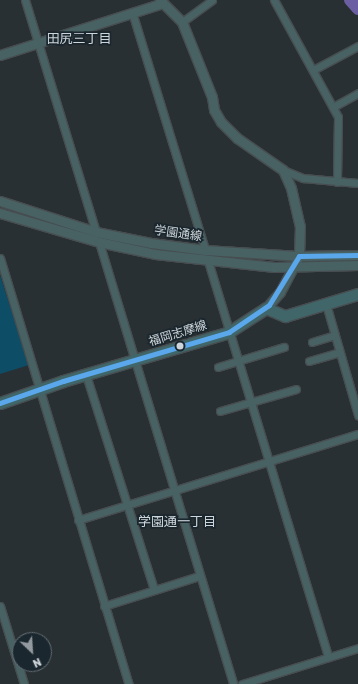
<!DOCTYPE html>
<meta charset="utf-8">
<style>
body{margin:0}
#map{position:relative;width:358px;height:684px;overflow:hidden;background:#293033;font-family:Rubik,"Noto Sans JP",sans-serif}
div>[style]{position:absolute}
.green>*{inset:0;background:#0d4d66}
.river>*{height:12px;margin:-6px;padding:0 6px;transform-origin:6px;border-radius:6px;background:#6b5ea2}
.roads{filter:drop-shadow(1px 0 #474d50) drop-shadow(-1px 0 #474d50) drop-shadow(0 1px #474d50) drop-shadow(0 -1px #474d50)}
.minor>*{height:7px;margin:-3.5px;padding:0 3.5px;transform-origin:3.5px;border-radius:3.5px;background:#486163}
.tertiary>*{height:9px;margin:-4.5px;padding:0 4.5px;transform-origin:4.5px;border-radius:4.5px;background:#486163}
.primary>*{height:11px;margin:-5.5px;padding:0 5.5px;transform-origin:5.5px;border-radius:5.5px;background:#406669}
.bus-1>*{height:5px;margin:-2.5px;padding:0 2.5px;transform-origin:2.5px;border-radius:2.5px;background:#5aa8eb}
.dots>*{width:11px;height:11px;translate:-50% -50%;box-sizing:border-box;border:2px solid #1b272e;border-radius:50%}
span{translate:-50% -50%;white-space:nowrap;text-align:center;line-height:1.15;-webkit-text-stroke:3.5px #1b272e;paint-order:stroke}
.street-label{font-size:12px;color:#cdd5da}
.neighbourhood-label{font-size:13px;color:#cdd5da}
.north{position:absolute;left:12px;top:632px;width:40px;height:40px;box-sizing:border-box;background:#1b272e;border:1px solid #626d73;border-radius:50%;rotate:155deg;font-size:11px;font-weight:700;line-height:16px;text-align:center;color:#cdd5da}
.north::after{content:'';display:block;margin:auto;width:14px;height:18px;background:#949ba0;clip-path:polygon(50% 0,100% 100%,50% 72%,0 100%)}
</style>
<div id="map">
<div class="green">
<i style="clip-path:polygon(0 275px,29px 365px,0 374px)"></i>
</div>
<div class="river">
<i style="left:350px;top:0;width:12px;rotate:48deg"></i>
</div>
<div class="roads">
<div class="minor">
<i style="left:25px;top:0;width:243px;rotate:73deg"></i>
<i style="left:274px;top:0;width:133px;rotate:61.3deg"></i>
<i style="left:338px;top:117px;width:65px;rotate:90.9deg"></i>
<i style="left:132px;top:12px;width:249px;rotate:72.9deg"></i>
<i style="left:182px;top:22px;width:37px;rotate:-36deg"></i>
<i style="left:313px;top:70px;width:51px;rotate:-28.1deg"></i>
<i style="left:333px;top:107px;width:29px;rotate:-29deg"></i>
<i style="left:283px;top:170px;width:22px;rotate:22deg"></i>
<i style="left:303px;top:178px;width:55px;rotate:5.2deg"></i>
<i style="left:99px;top:242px;width:462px;rotate:73.1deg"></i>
<i style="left:0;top:258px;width:445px;rotate:73.2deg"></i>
<i style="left:208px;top:261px;width:414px;rotate:73.1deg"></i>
<i style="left:326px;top:304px;width:116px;rotate:73.9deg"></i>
<i style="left:312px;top:342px;width:24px;rotate:-17deg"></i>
<i style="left:309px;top:361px;width:32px;rotate:-16deg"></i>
<i style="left:218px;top:367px;width:69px;rotate:-16.9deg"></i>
<i style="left:86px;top:375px;width:225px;rotate:72.4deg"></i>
<i style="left:220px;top:411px;width:79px;rotate:-16.1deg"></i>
<i style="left:78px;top:520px;width:293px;rotate:-17.1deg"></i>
<i style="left:0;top:606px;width:82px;rotate:72.9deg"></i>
<i style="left:104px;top:606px;width:100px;rotate:-17.5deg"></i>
<i style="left:242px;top:684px;width:121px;rotate:-17.2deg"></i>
</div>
<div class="tertiary">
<i style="left:160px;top:0;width:31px;rotate:45deg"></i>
<i style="left:182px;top:22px;width:81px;rotate:68.2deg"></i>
<i style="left:212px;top:97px;width:13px;rotate:81deg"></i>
<i style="left:214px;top:110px;width:14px;rotate:60deg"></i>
<i style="left:221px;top:122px;width:23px;rotate:45deg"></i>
<i style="left:237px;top:138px;width:56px;rotate:34.8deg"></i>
<i style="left:283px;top:170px;width:20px;rotate:66deg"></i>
<i style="left:291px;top:188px;width:39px;rotate:77deg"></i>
<i style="left:300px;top:226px;width:30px;rotate:92deg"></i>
<i style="left:299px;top:256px;width:41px;rotate:117.8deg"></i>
<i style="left:280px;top:292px;width:21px;rotate:131deg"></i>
<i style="left:0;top:55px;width:171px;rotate:-17.7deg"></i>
<i style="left:0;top:201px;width:101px;rotate:17.9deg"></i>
<i style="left:96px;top:232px;width:56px;rotate:11.3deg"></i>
<i style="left:151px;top:243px;width:54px;rotate:7.4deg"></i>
<i style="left:205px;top:250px;width:94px;rotate:3.7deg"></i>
<i style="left:299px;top:256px;width:59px;rotate:-1deg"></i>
<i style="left:0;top:213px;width:103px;rotate:16.3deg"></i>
<i style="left:99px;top:242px;width:57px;rotate:12.1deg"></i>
<i style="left:155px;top:254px;width:120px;rotate:6.2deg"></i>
<i style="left:274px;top:267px;width:84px;rotate:-1.4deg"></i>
</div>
<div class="primary">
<i style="left:0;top:403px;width:67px;rotate:-19.2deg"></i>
<i style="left:63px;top:381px;width:173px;rotate:-16.4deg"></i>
<i style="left:229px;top:332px;width:44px;rotate:-33deg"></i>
<i style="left:266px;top:308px;width:21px;rotate:23deg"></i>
<i style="left:285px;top:316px;width:76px;rotate:-16.8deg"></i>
</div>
</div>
<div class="bus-1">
<i style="left:0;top:403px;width:67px;rotate:-19.2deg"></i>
<i style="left:63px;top:381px;width:173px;rotate:-16.4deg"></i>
<i style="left:229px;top:332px;width:48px;rotate:-34deg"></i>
<i style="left:269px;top:305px;width:57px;rotate:-58.5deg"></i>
<i style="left:299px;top:256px;width:59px;rotate:-1deg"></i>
</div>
<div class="dots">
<i style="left:180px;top:346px;background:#cdd5da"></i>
</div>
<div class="street-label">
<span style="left:178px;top:234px;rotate:8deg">学園通線</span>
<span style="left:178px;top:334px;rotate:-17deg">福岡志摩線</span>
</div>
<div class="neighbourhood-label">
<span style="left:79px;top:39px">田尻三丁目</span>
<span style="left:177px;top:522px">学園通一丁目</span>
</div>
<div class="north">N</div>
</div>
